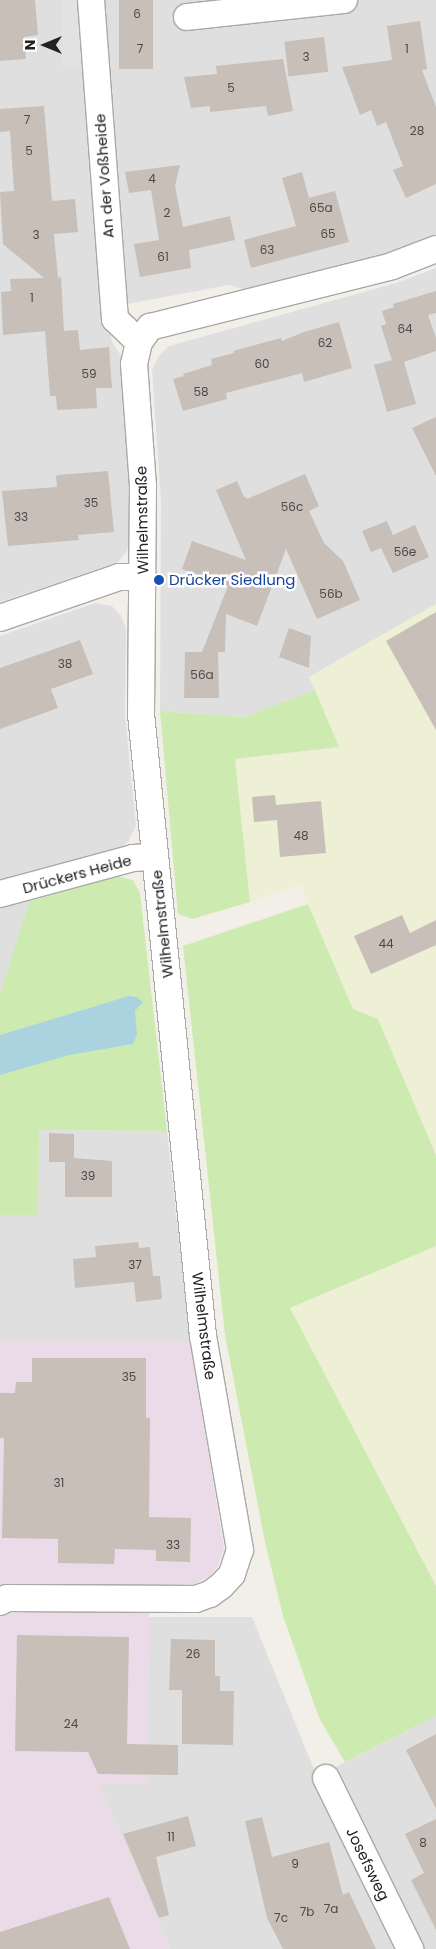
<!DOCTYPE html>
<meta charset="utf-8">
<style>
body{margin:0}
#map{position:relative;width:436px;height:1949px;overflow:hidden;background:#f2efe9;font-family:Poppins,sans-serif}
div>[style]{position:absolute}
.residential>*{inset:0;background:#e0dfdf}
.industrial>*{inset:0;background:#ebdbe8}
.farmland>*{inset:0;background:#eef0d5}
.grass>*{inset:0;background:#cdebb0}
.parking>*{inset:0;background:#e2e2e2;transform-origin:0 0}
.water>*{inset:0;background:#aad3df}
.building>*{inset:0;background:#c7bfb8;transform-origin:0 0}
.roads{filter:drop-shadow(1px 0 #a9a9a9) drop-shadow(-1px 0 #a9a9a9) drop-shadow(0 1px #a9a9a9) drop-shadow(0 -1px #a9a9a9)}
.street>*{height:26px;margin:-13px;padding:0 13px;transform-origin:13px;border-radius:13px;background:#fff}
.dots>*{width:14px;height:14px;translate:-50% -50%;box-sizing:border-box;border:2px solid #fff;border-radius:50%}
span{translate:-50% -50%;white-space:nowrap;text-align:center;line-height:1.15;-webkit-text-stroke:5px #fff;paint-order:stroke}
.number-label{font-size:12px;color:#4b4948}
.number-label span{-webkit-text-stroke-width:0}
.street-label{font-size:15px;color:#222}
.transit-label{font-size:15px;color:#164399}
.left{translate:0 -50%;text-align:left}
.north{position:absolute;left:20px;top:20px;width:50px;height:50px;-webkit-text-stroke:4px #fff;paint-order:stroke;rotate:270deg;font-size:14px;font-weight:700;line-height:20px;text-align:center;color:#222}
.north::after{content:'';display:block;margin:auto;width:18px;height:22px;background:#222;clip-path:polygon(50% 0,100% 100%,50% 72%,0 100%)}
</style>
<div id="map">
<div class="residential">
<i style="clip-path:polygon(0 0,436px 0,436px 236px,390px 254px,256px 293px,229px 285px,106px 308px,112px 342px,121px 356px,131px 528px,127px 551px,118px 562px,0 602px)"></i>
<i style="clip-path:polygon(436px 268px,436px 604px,309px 677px,315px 690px,244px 717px,160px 711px,161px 501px,152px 370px,159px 356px,169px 346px,396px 283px)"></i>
<i style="clip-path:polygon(95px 603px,112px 606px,121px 616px,126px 628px,125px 715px,136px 826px,128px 842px,121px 848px,40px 874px,0 993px,0 636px)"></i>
<i style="clip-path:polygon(39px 1130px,167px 1131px,190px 1342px,0 1341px,0 1215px,38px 1215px)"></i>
<i style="clip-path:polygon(149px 1617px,252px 1617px,318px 1779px,399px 1949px,170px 1949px,98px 1783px,147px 1782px)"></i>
<i style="clip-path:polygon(436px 1716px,436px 1949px,423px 1949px,334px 1768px)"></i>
</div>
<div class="industrial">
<i style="clip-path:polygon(0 1341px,190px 1342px,224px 1548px,218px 1566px,210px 1576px,192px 1585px,150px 1585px,147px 1783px,98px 1783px,170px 1949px,0 1949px)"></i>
</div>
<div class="farmland">
<i style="clip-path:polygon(436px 604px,436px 1155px,378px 1019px,353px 1009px,300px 885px,250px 902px,235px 759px,339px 747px,309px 677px)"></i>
<i style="clip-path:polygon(436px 1246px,436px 1586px,289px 1308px)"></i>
</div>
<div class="grass">
<i style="clip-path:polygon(315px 690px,339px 747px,235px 759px,250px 902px,192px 919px,178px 914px,160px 711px,244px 717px)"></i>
<i style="clip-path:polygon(116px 876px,133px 880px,140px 893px,167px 1131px,39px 1130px,38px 1215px,0 1215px,0 993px,30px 901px)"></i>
<i style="clip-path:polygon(308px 904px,353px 1009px,378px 1019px,436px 1155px,436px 1246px,290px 1308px,436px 1586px,436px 1716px,345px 1762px,319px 1718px,283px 1616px,265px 1542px,225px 1335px,183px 946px)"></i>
</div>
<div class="parking">
<i style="left:62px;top:0;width:21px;height:66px"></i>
</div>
<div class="water">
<i style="clip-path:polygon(129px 996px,137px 997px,143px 1002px,135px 1011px,137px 1035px,133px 1044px,69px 1055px,0 1075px,0 1035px)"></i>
</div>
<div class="building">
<i style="clip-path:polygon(0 0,35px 0,38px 35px,24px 37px,26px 59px,0 61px)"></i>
<i style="left:119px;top:0;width:34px;height:69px"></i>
<i style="clip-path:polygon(420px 21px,427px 69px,422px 70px,436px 107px,436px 184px,406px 198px,393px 170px,403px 166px,386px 122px,377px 126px,371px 110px,360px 115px,342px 67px,392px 60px,387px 26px)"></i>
<i style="left:324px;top:37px;width:35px;height:40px;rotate:83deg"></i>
<i style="clip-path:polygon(283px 59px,293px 111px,268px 116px,266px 106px,210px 112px,210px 106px,191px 108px,184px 77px,217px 74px,216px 66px)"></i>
<i style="clip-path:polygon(44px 106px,52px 201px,75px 199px,78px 232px,54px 234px,58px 278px,61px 277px,64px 331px,78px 330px,80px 350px,109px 347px,112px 388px,96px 388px,97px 408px,57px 410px,56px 396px,50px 396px,45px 331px,3px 335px,1px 292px,11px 291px,10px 279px,44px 278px,3px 244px,0 192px,14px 191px,10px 131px,0 132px,0 109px)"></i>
<i style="clip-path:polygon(180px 165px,175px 186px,183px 227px,230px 216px,235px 240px,189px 250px,191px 268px,140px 277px,134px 244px,159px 240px,151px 190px,129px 193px,125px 172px)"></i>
<i style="clip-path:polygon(302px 172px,309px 198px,335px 191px,349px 242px,251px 268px,244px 240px,296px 226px,282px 178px)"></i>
<i style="clip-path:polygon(436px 291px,436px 313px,428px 315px,436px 338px,436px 351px,404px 362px,416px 404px,387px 412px,374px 365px,392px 360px,381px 326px,386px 324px,382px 311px,394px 307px,393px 304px)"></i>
<i style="clip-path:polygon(339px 322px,352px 368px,304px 382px,302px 373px,226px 393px,227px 399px,183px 411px,173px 379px,184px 376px,183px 374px,212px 365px,211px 359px,234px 353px,233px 351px,281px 338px,282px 341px,304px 332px)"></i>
<i style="clip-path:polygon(436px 417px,436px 476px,412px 428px)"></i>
<i style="clip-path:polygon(108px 471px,114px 532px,78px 535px,79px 540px,8px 546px,2px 491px,57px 487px,56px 476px,58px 475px)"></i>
<i style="clip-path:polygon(305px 474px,319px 506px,309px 511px,324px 543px,343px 561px,360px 600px,317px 619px,286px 549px,257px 626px,226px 614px,225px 652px,218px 652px,219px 698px,184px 698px,185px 652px,202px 652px,228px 586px,182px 569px,192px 541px,246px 560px,216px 490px,237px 481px,244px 497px,246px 497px,247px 499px)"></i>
<i style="clip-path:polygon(387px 521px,393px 535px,415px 525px,429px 557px,393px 573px,381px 548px,371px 552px,362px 531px)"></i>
<i style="clip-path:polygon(436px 612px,436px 730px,386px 641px)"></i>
<i style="clip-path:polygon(289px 628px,311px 636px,309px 668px,279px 657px)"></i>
<i style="clip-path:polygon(80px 640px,93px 674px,51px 689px,58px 708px,0 729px,0 668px)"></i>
<i style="clip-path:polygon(275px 795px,276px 805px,321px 801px,326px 853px,280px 857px,277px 820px,254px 822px,252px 797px)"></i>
<i style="clip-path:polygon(402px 915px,410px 933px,436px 920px,436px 945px,371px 974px,354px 936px)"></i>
<i style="clip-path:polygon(49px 1133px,74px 1134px,74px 1158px,112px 1161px,112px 1197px,65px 1197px,65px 1162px,49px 1162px)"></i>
<i style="clip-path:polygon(138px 1242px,139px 1248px,150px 1247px,153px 1276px,160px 1276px,162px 1299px,136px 1302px,134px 1282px,75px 1288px,73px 1259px,96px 1257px,95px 1246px)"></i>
<i style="clip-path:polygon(32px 1358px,146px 1358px,146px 1418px,150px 1418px,149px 1517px,191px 1518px,190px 1562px,156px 1561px,156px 1550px,115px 1549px,114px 1564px,58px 1563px,58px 1539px,2px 1538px,4px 1438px,0 1438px,0 1393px,15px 1393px,16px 1382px,32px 1382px)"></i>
<i style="clip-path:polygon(17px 1635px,129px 1637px,127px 1744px,178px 1745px,178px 1775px,98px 1774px,88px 1752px,15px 1751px)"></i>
<i style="clip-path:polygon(171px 1639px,215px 1640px,215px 1676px,220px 1676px,220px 1691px,234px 1691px,233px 1745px,182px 1744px,182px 1690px,169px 1690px)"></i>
<i style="clip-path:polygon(436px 1734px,436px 1809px,406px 1750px)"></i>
<i style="clip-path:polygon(188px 1816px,196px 1846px,156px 1857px,169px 1915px,159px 1918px,123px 1834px)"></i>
<i style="clip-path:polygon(262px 1817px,272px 1857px,329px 1842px,343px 1895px,349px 1892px,376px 1949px,283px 1949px,267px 1918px,245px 1821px)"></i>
<i style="clip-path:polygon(436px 1819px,436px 1930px,411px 1880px,424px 1873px,405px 1834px)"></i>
<i style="clip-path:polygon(109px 1897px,130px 1949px,0 1949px,0 1932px)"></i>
</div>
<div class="roads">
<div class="street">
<i style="left:91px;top:0;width:320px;rotate:85.7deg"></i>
<i style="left:115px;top:319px;width:33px;rotate:44deg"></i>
<i style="left:187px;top:17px;width:158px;rotate:-6.2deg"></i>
<i style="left:0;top:618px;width:126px;rotate:-19deg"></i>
<i style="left:119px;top:577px;width:24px"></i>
<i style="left:0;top:894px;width:138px;rotate:-15.1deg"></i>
<i style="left:133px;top:858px;width:22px;rotate:-3deg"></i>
<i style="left:0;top:1602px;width:8px;rotate:-30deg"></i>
<i style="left:7px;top:1598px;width:189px;rotate:0.3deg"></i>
<i style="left:196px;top:1599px;width:15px;rotate:-20deg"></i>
<i style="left:210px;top:1594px;width:14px;rotate:-36deg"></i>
<i style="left:221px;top:1586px;width:16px;rotate:-47deg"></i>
<i style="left:232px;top:1574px;width:25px;rotate:-72deg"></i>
<i style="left:240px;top:1550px;width:217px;rotate:-99.8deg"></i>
<i style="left:203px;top:1336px;width:625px;rotate:-95.69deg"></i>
<i style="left:141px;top:714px;width:228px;rotate:-89.5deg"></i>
<i style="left:143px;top:486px;width:122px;rotate:-94.2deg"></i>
<i style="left:134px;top:364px;width:23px;rotate:-77deg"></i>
<i style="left:139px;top:342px;width:19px;rotate:-54deg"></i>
<i style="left:150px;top:327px;width:250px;rotate:-14.1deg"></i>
<i style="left:392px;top:266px;width:47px;rotate:-21.1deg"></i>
<i style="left:326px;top:1778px;width:191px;rotate:63.8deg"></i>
</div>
</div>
<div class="dots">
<i style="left:159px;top:580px;background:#1a4fb4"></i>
</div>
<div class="number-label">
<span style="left:137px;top:14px">6</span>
<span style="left:140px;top:49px">7</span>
<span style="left:407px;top:49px">1</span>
<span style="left:306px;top:57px">3</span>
<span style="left:231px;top:88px">5</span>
<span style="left:27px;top:120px">7</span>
<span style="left:417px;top:131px">28</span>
<span style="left:29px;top:151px">5</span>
<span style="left:152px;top:179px">4</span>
<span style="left:321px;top:208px">65a</span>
<span style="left:167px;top:213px">2</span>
<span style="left:328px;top:234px">65</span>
<span style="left:36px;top:235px">3</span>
<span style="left:267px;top:250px">63</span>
<span style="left:163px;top:257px">61</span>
<span style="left:32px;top:298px">1</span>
<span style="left:405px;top:329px">64</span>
<span style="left:325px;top:343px">62</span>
<span style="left:262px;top:364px">60</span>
<span style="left:89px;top:374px">59</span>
<span style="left:201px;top:392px">58</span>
<span style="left:91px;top:503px">35</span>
<span style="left:292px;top:507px">56c</span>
<span style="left:21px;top:517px">33</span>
<span style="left:405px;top:552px">56e</span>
<span style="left:331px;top:594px">56b</span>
<span style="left:65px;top:664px">38</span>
<span style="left:202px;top:675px">56a</span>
<span style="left:301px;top:836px">48</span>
<span style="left:386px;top:944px">44</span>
<span style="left:88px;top:1176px">39</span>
<span style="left:135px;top:1265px">37</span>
<span style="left:129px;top:1377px">35</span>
<span style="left:59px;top:1483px">31</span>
<span style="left:173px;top:1545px">33</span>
<span style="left:193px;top:1654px">26</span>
<span style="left:71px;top:1724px">24</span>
<span style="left:171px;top:1837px">11</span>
<span style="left:423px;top:1843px">8</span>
<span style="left:295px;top:1864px">9</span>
<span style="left:331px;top:1909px">7a</span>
<span style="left:307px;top:1912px">7b</span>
<span style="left:281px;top:1918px">7c</span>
</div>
<div class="street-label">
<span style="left:104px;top:176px;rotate:-94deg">An der Voßheide</span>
<span style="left:142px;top:520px;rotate:-91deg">Wilhelmstraße</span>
<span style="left:77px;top:874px;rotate:-15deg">Drückers Heide</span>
<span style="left:162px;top:924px;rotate:-96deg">Wilhelmstraße</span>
<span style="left:204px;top:1326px;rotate:83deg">Wilhelmstraße</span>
<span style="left:368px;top:1864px;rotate:64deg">Josefsweg</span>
</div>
<div class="transit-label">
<span class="left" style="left:169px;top:580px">Drücker Siedlung</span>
</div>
<div class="north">N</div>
</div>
